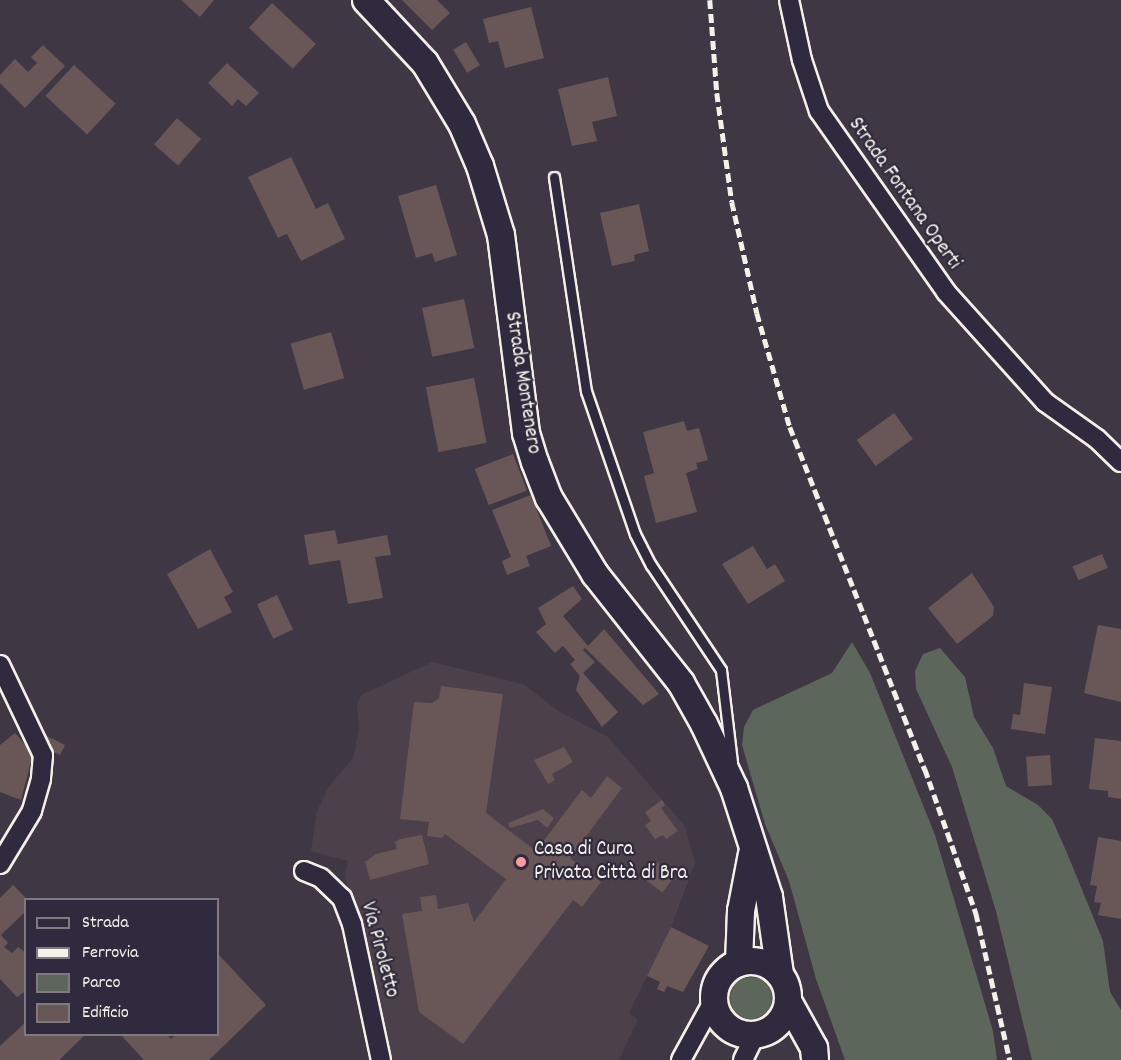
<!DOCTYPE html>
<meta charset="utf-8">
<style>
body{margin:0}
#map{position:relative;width:1121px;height:1060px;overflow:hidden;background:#403745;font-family:Dekko,sans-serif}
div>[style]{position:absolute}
.built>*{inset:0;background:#4c404a}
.green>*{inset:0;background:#5d665a}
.round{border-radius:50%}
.building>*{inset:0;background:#695657;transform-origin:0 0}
.roads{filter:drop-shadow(2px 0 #f4f1e8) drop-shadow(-2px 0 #f4f1e8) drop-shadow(0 2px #f4f1e8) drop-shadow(0 -2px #f4f1e8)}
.service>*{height:9px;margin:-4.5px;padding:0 4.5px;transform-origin:4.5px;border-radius:4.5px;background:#2f2a3d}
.minor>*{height:18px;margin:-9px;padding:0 9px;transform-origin:9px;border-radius:9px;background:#2f2a3d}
.secondary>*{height:26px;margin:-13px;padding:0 13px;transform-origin:13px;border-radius:13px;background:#2f2a3d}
.secondary>.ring{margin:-13px;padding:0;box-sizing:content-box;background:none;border:26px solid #2f2a3d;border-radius:50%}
.rail>*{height:4.5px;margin-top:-2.25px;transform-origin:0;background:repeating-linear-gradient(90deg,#f4f1e8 0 9px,transparent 0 13.5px)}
.dots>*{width:16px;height:16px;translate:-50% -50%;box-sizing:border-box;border:3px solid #2f2a3d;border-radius:50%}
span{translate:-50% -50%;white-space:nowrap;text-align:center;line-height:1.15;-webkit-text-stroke:4.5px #2f2a3d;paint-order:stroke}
.street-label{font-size:21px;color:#f4f1e8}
.poi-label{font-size:21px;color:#f4f1e8}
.left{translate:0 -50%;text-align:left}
.legend{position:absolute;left:24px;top:898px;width:195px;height:138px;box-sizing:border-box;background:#2f2a3d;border:2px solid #7e7a81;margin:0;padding:8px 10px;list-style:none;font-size:18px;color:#f4f1e8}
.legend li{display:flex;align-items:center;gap:12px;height:30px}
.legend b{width:30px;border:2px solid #7e7a81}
</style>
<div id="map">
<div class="built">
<i style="clip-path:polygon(432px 662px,523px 684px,560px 712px,608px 737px,685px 826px,695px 863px,671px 927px,629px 1013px,638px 1019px,619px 1060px,389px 1060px,345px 875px,348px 861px,311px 851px,317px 811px,329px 786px,353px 758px,359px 730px,357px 705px,361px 695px)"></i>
</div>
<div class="green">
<i style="clip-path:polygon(852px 642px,870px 673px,935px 835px,993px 1031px,997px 1060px,845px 1060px,816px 979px,789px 881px,765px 824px,742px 745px,744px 727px,753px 710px,832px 673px)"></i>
<i style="clip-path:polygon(940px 648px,965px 677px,974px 717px,993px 748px,1006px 786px,1038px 805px,1052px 819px,1067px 853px,1103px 941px,1110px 992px,1121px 1010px,1121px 1060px,1032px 1060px,996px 911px,952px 767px,916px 689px,915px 671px,923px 654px)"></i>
<i class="round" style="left:730px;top:977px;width:42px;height:42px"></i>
</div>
<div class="building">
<i style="clip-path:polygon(181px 0,214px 0,200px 17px)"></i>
<i style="clip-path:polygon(402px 0,437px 0,450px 13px,432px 30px)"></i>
<i style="left:272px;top:3px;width:60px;height:34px;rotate:43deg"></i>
<i style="clip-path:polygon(531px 7px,544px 58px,505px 68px,498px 41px,489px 43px,483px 19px)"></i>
<i style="left:466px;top:42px;width:27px;height:15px;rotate:59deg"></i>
<i style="clip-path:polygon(43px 45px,65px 66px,25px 108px,0 83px,0 75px,15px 59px,28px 72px,37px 63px,31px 57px)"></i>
<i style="clip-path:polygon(227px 63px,259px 93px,246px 106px,238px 99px,232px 106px,208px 83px)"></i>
<i style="left:74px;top:65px;width:57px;height:42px;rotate:43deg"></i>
<i style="clip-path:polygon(608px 77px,617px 116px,592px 122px,597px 141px,572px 146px,558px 89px)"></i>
<i style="left:177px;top:118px;width:32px;height:35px;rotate:41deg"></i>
<i style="clip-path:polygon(291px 157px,316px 209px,328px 203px,345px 239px,301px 261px,287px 234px,278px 238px,248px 177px)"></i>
<i style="clip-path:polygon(436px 185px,457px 255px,435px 262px,432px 253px,416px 258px,398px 196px)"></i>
<i style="clip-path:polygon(639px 204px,649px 251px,634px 255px,635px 261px,612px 266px,600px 213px)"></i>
<i style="left:464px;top:299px;width:50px;height:43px;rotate:78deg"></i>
<i style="left:331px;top:332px;width:48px;height:42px;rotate:74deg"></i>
<i style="left:474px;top:378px;width:66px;height:49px;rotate:79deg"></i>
<i style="left:894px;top:413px;width:32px;height:46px;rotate:54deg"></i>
<i style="clip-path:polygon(684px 421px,687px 431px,699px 428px,708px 460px,696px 463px,698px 469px,686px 473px,697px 512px,656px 523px,644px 476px,654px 473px,643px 432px)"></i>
<i style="left:513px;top:454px;width:39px;height:41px;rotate:69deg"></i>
<i style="clip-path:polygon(531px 495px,551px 546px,526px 556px,530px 566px,507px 575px,502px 561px,511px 557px,492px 510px)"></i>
<i style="clip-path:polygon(335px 530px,338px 544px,387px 535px,391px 555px,375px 557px,383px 598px,348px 604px,340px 560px,309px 565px,304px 535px)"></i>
<i style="clip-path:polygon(753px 546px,767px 569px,775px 564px,785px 581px,748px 604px,722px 564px)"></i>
<i style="clip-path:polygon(210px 549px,233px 592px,224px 597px,232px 612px,198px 629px,167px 574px)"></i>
<i style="left:1102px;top:554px;width:15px;height:32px;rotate:67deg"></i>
<i style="clip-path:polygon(972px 573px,994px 607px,993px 616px,957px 644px,928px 608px)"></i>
<i style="clip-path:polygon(573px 586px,582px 599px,563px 616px,588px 646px,604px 629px,659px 694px,643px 705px,585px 648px,583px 650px,595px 662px,583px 673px,618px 712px,602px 727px,576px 690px,580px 676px,570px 664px,575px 660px,563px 646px,555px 653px,536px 632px,546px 624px,538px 608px)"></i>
<i style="left:277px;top:595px;width:38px;height:22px;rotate:65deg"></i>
<i style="clip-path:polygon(1098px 625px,1121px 629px,1121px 702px,1084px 693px)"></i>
<i style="clip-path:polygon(1024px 683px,1052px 687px,1045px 734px,1011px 729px,1013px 714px,1020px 715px)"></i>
<i style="clip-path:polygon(441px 686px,503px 694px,486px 813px,536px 851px,582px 790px,591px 798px,607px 776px,622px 788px,570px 858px,601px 882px,582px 907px,573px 900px,463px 1044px,419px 1012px,402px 914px,422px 911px,420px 897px,436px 895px,438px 909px,468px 903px,474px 922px,506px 879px,445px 834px,442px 838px,427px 836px,429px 822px,400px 819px,414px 702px,432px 703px,439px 698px)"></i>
<i style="clip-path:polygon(15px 733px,33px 754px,21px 800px,0 792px,0 745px)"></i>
<i style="clip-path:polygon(45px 735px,65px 745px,60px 755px,48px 750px)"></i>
<i style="clip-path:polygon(1095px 738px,1121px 741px,1121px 799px,1108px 797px,1108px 791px,1089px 789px)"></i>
<i style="clip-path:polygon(564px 747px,573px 762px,552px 774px,555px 780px,548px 784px,534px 760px)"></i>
<i style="left:1050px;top:755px;width:30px;height:24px;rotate:86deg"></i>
<i style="clip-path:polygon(662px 800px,665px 805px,661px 808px,678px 831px,666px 839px,663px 835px,655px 839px,645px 825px,651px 821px,645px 812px)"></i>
<i style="clip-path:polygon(543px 809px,554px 818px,547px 828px,538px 820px,510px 828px,508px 823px)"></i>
<i style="clip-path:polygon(422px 835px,429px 864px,370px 880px,365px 862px,376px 854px,397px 849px,395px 842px,400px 839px)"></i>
<i style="clip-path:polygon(1098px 837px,1121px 841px,1121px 919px,1098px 915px,1101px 903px,1094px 902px,1097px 886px,1090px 885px)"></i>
<i style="left:657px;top:862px;width:23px;height:21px;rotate:38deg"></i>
<i style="clip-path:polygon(13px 885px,28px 900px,26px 911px,1px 935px,8px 943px,4px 947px,12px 953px,18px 947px,26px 953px,26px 991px,17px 997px,0 979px,0 898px)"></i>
<i style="clip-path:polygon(671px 927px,709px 946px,683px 992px,667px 986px,664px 992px,657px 989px,660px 982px,647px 976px)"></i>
<i style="clip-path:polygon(218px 954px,266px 1005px,209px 1060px,144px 1060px,120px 1034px,167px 1034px,171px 1039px,176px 1034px,218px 1034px)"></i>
<i style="clip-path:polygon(26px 1022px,26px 1034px,86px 1034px,59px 1060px,0 1060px,0 1046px)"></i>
</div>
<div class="roads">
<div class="service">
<i style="left:554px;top:177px;width:216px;rotate:81.5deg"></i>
<i style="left:586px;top:391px;width:151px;rotate:71.1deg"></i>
<i style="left:635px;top:534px;width:35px;rotate:63deg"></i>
<i style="left:651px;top:565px;width:126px;rotate:56.3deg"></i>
<i style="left:721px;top:670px;width:93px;rotate:83.2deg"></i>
</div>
<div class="minor">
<i style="left:789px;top:0;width:61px;rotate:77.8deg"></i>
<i style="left:802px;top:60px;width:54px;rotate:71.6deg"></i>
<i style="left:819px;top:111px;width:221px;rotate:54.9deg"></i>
<i style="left:946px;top:292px;width:148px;rotate:48deg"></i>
<i style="left:1045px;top:402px;width:64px;rotate:35.4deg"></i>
<i style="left:1097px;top:439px;width:33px;rotate:44deg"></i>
<i style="left:0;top:665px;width:100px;rotate:64.5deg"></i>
<i style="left:43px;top:755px;width:24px;rotate:95deg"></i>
<i style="left:41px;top:779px;width:33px;rotate:106deg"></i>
<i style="left:32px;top:811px;width:62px;rotate:121.1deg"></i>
<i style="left:304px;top:871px;width:18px;rotate:22deg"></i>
<i style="left:321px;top:878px;width:29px;rotate:44deg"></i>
<i style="left:342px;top:898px;width:28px;rotate:69deg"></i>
<i style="left:352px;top:924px;width:139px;rotate:78deg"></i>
<i style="left:681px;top:1060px;width:68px;rotate:-61.2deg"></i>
<i style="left:743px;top:1060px;width:28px;rotate:-64deg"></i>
</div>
<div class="secondary">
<i style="left:366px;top:0;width:86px;rotate:46.9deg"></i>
<i style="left:425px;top:63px;width:71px;rotate:58.8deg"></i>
<i style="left:462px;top:124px;width:46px;rotate:66.8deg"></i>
<i style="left:480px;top:166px;width:72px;rotate:73.1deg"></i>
<i style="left:501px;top:235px;width:200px;rotate:82.8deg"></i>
<i style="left:526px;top:433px;width:30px;rotate:73deg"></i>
<i style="left:535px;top:462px;width:39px;rotate:69deg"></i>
<i style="left:549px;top:498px;width:89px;rotate:58.8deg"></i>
<i style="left:595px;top:574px;width:139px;rotate:51.7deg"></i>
<i style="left:681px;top:683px;width:47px;rotate:60.7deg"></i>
<i style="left:704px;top:724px;width:71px;rotate:64.9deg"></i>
<i style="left:734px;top:788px;width:114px;rotate:72.2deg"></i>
<i style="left:769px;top:897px;width:78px;rotate:81.9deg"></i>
<i class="ring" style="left:714px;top:961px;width:48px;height:48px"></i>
<i style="left:739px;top:963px;width:52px;rotate:-87.8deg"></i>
<i style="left:741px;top:911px;width:58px;rotate:-79.1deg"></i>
<i style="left:788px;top:1001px;width:54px;rotate:61deg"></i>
<i style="left:814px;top:1048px;width:12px;rotate:85deg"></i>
</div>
</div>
<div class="rail">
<i style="left:710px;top:0;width:93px;rotate:85.7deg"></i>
<i style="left:717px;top:93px;width:110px;rotate:82.2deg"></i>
<i style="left:732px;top:202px;width:114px;rotate:77.3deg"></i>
<i style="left:757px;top:313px;width:119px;rotate:73.9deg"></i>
<i style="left:790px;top:427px;width:368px;rotate:68.5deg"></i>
<i style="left:925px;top:769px;width:153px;rotate:70.5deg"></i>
<i style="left:976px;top:913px;width:151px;rotate:77deg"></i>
</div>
<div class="dots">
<i style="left:521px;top:862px;background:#ff9aa2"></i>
</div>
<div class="street-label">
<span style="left:904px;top:194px;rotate:55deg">Strada Fontana Operti</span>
<span style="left:522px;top:383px;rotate:81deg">Strada Montenero</span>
<span style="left:379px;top:950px;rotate:75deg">Via Piroletto</span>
</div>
<div class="poi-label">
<span class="left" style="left:534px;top:862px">Casa di Cura<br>Privata Città di Bra</span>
</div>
<ul class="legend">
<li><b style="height:8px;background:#2f2a3d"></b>Strada</li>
<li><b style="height:8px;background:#f4f1e8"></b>Ferrovia</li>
<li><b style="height:16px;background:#5d665a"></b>Parco</li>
<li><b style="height:16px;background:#695657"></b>Edificio</li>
</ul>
</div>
